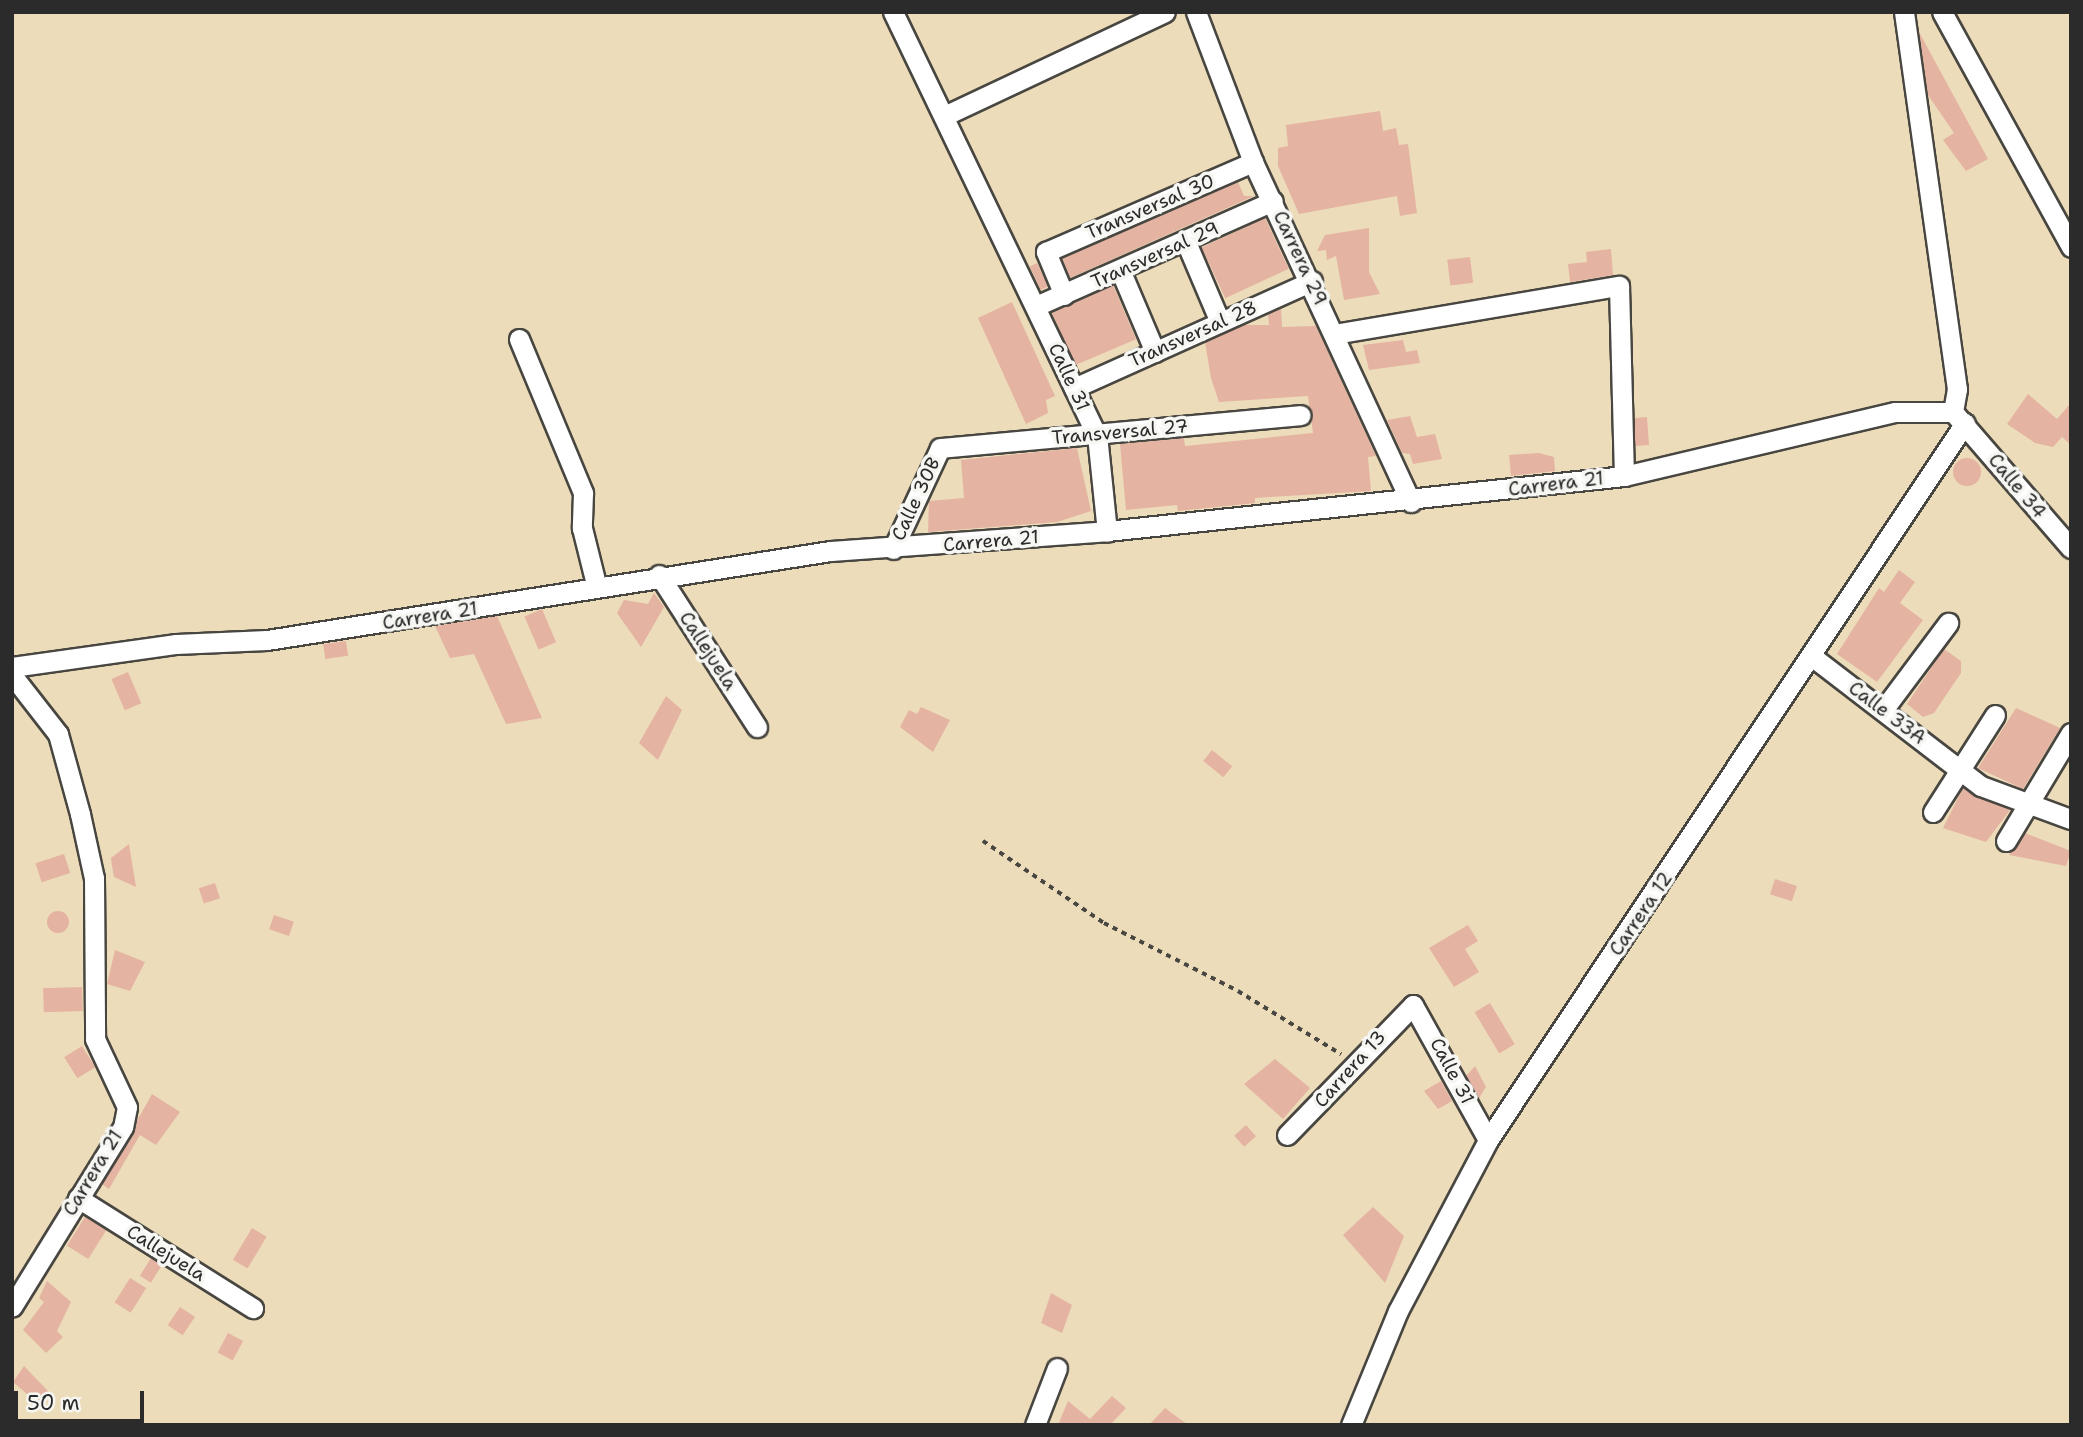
<!DOCTYPE html>
<style>
body{margin:0}
#map{position:relative;width:2083px;height:1437px;overflow:hidden;background:#eddcba;font-family:"Shantell Sans",sans-serif}
div>[style]{position:absolute}
.building>*{inset:0;background:#e4b3a2;transform-origin:0 0}
.round{border-radius:50%}
.path>*{height:3.5px;margin-top:-1.75px;transform-origin:0;background:repeating-linear-gradient(90deg,#484640 0 5px,transparent 0 10px)}
.roads{filter:drop-shadow(2px 0 #484640) drop-shadow(-2px 0 #484640) drop-shadow(0 2px #484640) drop-shadow(0 -2px #484640)}
.minor>*{height:19px;margin:-9.5px;padding:0 9.5px;transform-origin:9.5px;border-radius:9.5px;background:#fff}
span{translate:-50% -50%;white-space:nowrap;text-align:center;line-height:1.15;-webkit-text-stroke:7px #f6f6f2;paint-order:stroke}
.street-label{font-size:19px;color:#2b2b2b}
.frame{position:absolute;inset:0;border:14px solid #2b2b2b;pointer-events:none}
.scale{position:absolute;left:14px;top:1391px;width:130px;height:32px;box-sizing:border-box;border:4px solid #2b2b2b;border-top:0;padding-left:9px;font-size:21px;line-height:24px;white-space:nowrap;color:#2b2b2b;-webkit-text-stroke:5px #f6f6f2;paint-order:stroke}
</style>
<div id="map">
<div class="building">
<i style="clip-path:polygon(1919px 32px,1988px 159px,1966px 171px,1943px 140px,1954px 133px,1928px 95px)"></i>
<i style="clip-path:polygon(1380px 111px,1383px 131px,1396px 128px,1399px 145px,1408px 144px,1417px 213px,1400px 216px,1397px 196px,1299px 214px,1278px 166px,1278px 148px,1288px 146px,1286px 125px)"></i>
<i style="clip-path:polygon(1238px 182px,1244px 196px,1254px 196px,1070px 278px,1062px 258px)"></i>
<i style="left:1265px;top:218px;width:56px;height:70px;rotate:65deg"></i>
<i style="clip-path:polygon(1369px 228px,1369px 272px,1380px 294px,1344px 300px,1336px 256px,1327px 260px,1326px 250px,1317px 251px,1325px 235px)"></i>
<i style="clip-path:polygon(1611px 249px,1613px 275px,1570px 282px,1568px 264px,1587px 262px,1586px 252px)"></i>
<i style="left:1470px;top:257px;width:26px;height:23px;rotate:83deg"></i>
<i style="left:1037px;top:263px;width:26px;height:8px;rotate:65deg"></i>
<i style="left:1113px;top:285px;width:59px;height:67px;rotate:67deg"></i>
<i style="clip-path:polygon(1012px 302px,1055px 396px,1046px 400px,1048px 413px,1026px 424px,978px 318px)"></i>
<i style="clip-path:polygon(1281px 309px,1282px 327px,1316px 326px,1376px 456px,1368px 457px,1371px 491px,1255px 498px,1255px 503px,1178px 511px,1177px 505px,1126px 510px,1120px 444px,1184px 438px,1185px 446px,1313px 433px,1308px 396px,1219px 402px,1211px 378px,1205px 342px,1243px 325px,1269px 325px,1268px 314px)"></i>
<i style="clip-path:polygon(1403px 340px,1406px 352px,1417px 350px,1420px 363px,1369px 370px,1363px 345px)"></i>
<i style="clip-path:polygon(2028px 394px,2057px 419px,2071px 403px,2071px 445px,2062px 437px,2053px 447px,2035px 443px,2007px 424px)"></i>
<i style="clip-path:polygon(1410px 416px,1417px 437px,1435px 434px,1442px 459px,1413px 464px,1410px 454px,1402px 453px,1387px 420px)"></i>
<i style="clip-path:polygon(1647px 417px,1649px 445px,1635px 446px,1635px 418px)"></i>
<i style="clip-path:polygon(1077px 448px,1091px 511px,1057px 522px,928px 532px,929px 501px,964px 498px,961px 460px)"></i>
<i style="clip-path:polygon(1539px 453px,1554px 457px,1555px 471px,1511px 476px,1509px 455px)"></i>
<i class="round" style="left:1953px;top:458px;width:28px;height:28px"></i>
<i style="clip-path:polygon(1899px 570px,1915px 582px,1900px 603px,1923px 620px,1877px 682px,1837px 654px,1879px 588px,1884px 592px)"></i>
<i style="clip-path:polygon(654px 593px,664px 607px,641px 647px,617px 613px,624px 600px,648px 604px)"></i>
<i style="left:542px;top:609px;width:36px;height:19px;rotate:67deg"></i>
<i style="clip-path:polygon(497px 616px,537px 707px,542px 718px,506px 724px,474px 654px,450px 658px,435px 626px)"></i>
<i style="left:346px;top:641px;width:15px;height:23px;rotate:82deg"></i>
<i style="clip-path:polygon(1944px 649px,1961px 661px,1961px 673px,1934px 713px,1923px 717px,1907px 704px)"></i>
<i style="left:128px;top:672px;width:34px;height:18px;rotate:67deg"></i>
<i style="clip-path:polygon(666px 696px,682px 710px,658px 760px,639px 743px)"></i>
<i style="clip-path:polygon(921px 707px,950px 720px,933px 752px,900px 727px,909px 710px,917px 714px)"></i>
<i style="clip-path:polygon(2016px 708px,2060px 728px,2023px 789px,1978px 768px)"></i>
<i style="left:1212px;top:750px;width:26px;height:14px;rotate:39deg"></i>
<i style="clip-path:polygon(1963px 788px,2010px 810px,1986px 842px,1943px 828px)"></i>
<i style="clip-path:polygon(2025px 833px,2071px 851px,2066px 866px,2009px 855px)"></i>
<i style="clip-path:polygon(129px 844px,136px 887px,114px 877px,112px 866px,111px 858px)"></i>
<i style="left:64px;top:854px;width:20px;height:30px;rotate:72deg"></i>
<i style="left:1775px;top:879px;width:23px;height:16px;rotate:18deg"></i>
<i style="left:215px;top:883px;width:16px;height:17px;rotate:72deg"></i>
<i class="round" style="left:47px;top:911px;width:22px;height:22px"></i>
<i style="left:274px;top:915px;width:21px;height:15px;rotate:19deg"></i>
<i style="clip-path:polygon(1468px 925px,1478px 941px,1465px 949px,1479px 972px,1454px 987px,1429px 948px)"></i>
<i style="clip-path:polygon(115px 950px,145px 962px,130px 991px,107px 984px)"></i>
<i style="left:82px;top:987px;width:24px;height:39px;rotate:88deg"></i>
<i style="left:1490px;top:1003px;width:48px;height:18px;rotate:59deg"></i>
<i style="left:82px;top:1046px;width:25px;height:21px;rotate:58deg"></i>
<i style="clip-path:polygon(1275px 1059px,1310px 1088px,1283px 1119px,1244px 1084px)"></i>
<i style="clip-path:polygon(1475px 1066px,1486px 1087px,1479px 1098px,1466px 1076px)"></i>
<i style="clip-path:polygon(1441px 1081px,1452px 1101px,1438px 1109px,1424px 1091px)"></i>
<i style="clip-path:polygon(152px 1094px,180px 1112px,156px 1145px,140px 1135px,109px 1189px,102px 1184px)"></i>
<i style="left:1246px;top:1125px;width:15px;height:16px;rotate:48deg"></i>
<i style="clip-path:polygon(1373px 1207px,1404px 1236px,1385px 1283px,1343px 1235px)"></i>
<i style="left:85px;top:1217px;width:25px;height:34px;rotate:32deg"></i>
<i style="left:252px;top:1228px;width:17px;height:37px;rotate:31deg"></i>
<i style="left:151px;top:1258px;width:13px;height:21px;rotate:32deg"></i>
<i style="left:130px;top:1278px;width:19px;height:29px;rotate:32deg"></i>
<i style="clip-path:polygon(47px 1281px,71px 1302px,57px 1331px,63px 1337px,46px 1353px,23px 1330px,44px 1302px,39px 1298px)"></i>
<i style="clip-path:polygon(1051px 1293px,1072px 1305px,1062px 1333px,1041px 1323px)"></i>
<i style="left:180px;top:1307px;width:18px;height:22px;rotate:34deg"></i>
<i style="left:228px;top:1333px;width:17px;height:22px;rotate:28deg"></i>
<i style="clip-path:polygon(24px 1366px,49px 1392px,40px 1405px,13px 1382px)"></i>
<i style="clip-path:polygon(1112px 1396px,1126px 1408px,1110px 1425px,1058px 1425px,1068px 1401px,1090px 1419px)"></i>
<i style="clip-path:polygon(1165px 1408px,1188px 1425px,1149px 1425px)"></i>
</div>
<div class="path">
<i style="left:983px;top:841px;width:146px;rotate:34.1deg"></i>
<i style="left:1104px;top:923px;width:150px;rotate:26.9deg"></i>
<i style="left:1238px;top:991px;width:121px;rotate:31.5deg"></i>
</div>
<div class="roads">
<div class="minor">
<i style="left:893px;top:12px;width:470px;rotate:64.3deg"></i>
<i style="left:1097px;top:435px;width:97px;rotate:84.1deg"></i>
<i style="left:1196px;top:12px;width:160px;rotate:69.2deg"></i>
<i style="left:1253px;top:162px;width:375px;rotate:65.1deg"></i>
<i style="left:1904px;top:12px;width:381px;rotate:82deg"></i>
<i style="left:1957px;top:389px;width:23px;rotate:100deg"></i>
<i style="left:1942px;top:12px;width:268px;rotate:61.2deg"></i>
<i style="left:944px;top:116px;width:244px;rotate:-25.2deg"></i>
<i style="left:1186px;top:242px;width:87px;rotate:67deg"></i>
<i style="left:1121px;top:272px;width:87px;rotate:67deg"></i>
<i style="left:1064px;top:295px;width:47px;rotate:-112.7deg"></i>
<i style="left:1046px;top:252px;width:226px;rotate:-23.5deg"></i>
<i style="left:1036px;top:306px;width:259px;rotate:-23.9deg"></i>
<i style="left:1334px;top:334px;width:289px;rotate:-9.6deg"></i>
<i style="left:1619px;top:286px;width:190px;rotate:88.5deg"></i>
<i style="left:519px;top:339px;width:167px;rotate:67.4deg"></i>
<i style="left:583px;top:493px;width:35px;rotate:92deg"></i>
<i style="left:582px;top:528px;width:58px;rotate:76deg"></i>
<i style="left:1074px;top:388px;width:261px;rotate:-24.2deg"></i>
<i style="left:893px;top:549px;width:111px;rotate:-65deg"></i>
<i style="left:940px;top:448px;width:362px;rotate:-5.2deg"></i>
<i style="left:659px;top:575px;width:181px;rotate:57.2deg"></i>
<i style="left:1814px;top:658px;width:210px;rotate:37.5deg"></i>
<i style="left:1981px;top:786px;width:95px;rotate:20.3deg"></i>
<i style="left:12px;top:667px;width:166px;rotate:-8deg"></i>
<i style="left:176px;top:644px;width:91px;rotate:-2.5deg"></i>
<i style="left:267px;top:640px;width:570px;rotate:-8.98deg"></i>
<i style="left:830px;top:551px;width:278px;rotate:-4.1deg"></i>
<i style="left:1107px;top:531px;width:520px;rotate:-6.07deg"></i>
<i style="left:1624px;top:476px;width:278px;rotate:-13.3deg"></i>
<i style="left:1895px;top:412px;width:58px"></i>
<i style="left:1953px;top:412px;width:180px;rotate:49.1deg"></i>
<i style="left:12px;top:675px;width:75px;rotate:52.1deg"></i>
<i style="left:58px;top:734px;width:83px;rotate:74.6deg"></i>
<i style="left:80px;top:814px;width:66px;rotate:77.7deg"></i>
<i style="left:94px;top:878px;width:161px;rotate:89.6deg"></i>
<i style="left:95px;top:1039px;width:75px;rotate:64.8deg"></i>
<i style="left:127px;top:1107px;width:20px;rotate:101deg"></i>
<i style="left:123px;top:1127px;width:211px;rotate:121.7deg"></i>
<i style="left:1883px;top:710px;width:109px;rotate:-53.2deg"></i>
<i style="left:1933px;top:812px;width:115px;rotate:-57.4deg"></i>
<i style="left:2006px;top:841px;width:126px;rotate:-59deg"></i>
<i style="left:1287px;top:1135px;width:181px;rotate:-45.9deg"></i>
<i style="left:1413px;top:1005px;width:154px;rotate:60.9deg"></i>
<i style="left:78px;top:1198px;width:207px;rotate:32.2deg"></i>
<i style="left:1035px;top:1425px;width:61px;rotate:-68.9deg"></i>
<i style="left:1351px;top:1425px;width:123px;rotate:-67.6deg"></i>
<i style="left:1398px;top:1311px;width:193px;rotate:-62.2deg"></i>
<i style="left:1488px;top:1140px;width:861px;rotate:-56.37deg"></i>
</div>
</div>
<div class="street-label">
<span style="left:1150px;top:207px;rotate:-23deg">Transversal 30</span>
<span style="left:1155px;top:255px;rotate:-24deg">Transversal 29</span>
<span style="left:1300px;top:258px;rotate:65deg">Carrera 29</span>
<span style="left:1193px;top:334px;rotate:-24deg">Transversal 28</span>
<span style="left:1069px;top:377px;rotate:65deg">Calle 31</span>
<span style="left:1120px;top:432px;rotate:-5deg">Transversal 27</span>
<span style="left:1556px;top:484px;rotate:-7deg">Carrera 21</span>
<span style="left:2017px;top:486px;rotate:50deg">Calle 34</span>
<span style="left:916px;top:499px;rotate:-65deg">Calle 30B</span>
<span style="left:991px;top:541px;rotate:-5deg">Carrera 21</span>
<span style="left:430px;top:616px;rotate:-9deg">Carrera 21</span>
<span style="left:708px;top:651px;rotate:57deg">Callejuela</span>
<span style="left:1887px;top:713px;rotate:37deg">Calle 33A</span>
<span style="left:1641px;top:914px;rotate:-56deg">Carrera 12</span>
<span style="left:1350px;top:1069px;rotate:-48deg">Carrera 13</span>
<span style="left:1452px;top:1071px;rotate:62deg">Calle 31</span>
<span style="left:93px;top:1173px;rotate:-59deg">Carrera 21</span>
<span style="left:166px;top:1253px;rotate:32deg">Callejuela</span>
</div>
<div class="frame"></div>
<div class="scale">50 m</div>
</div>
